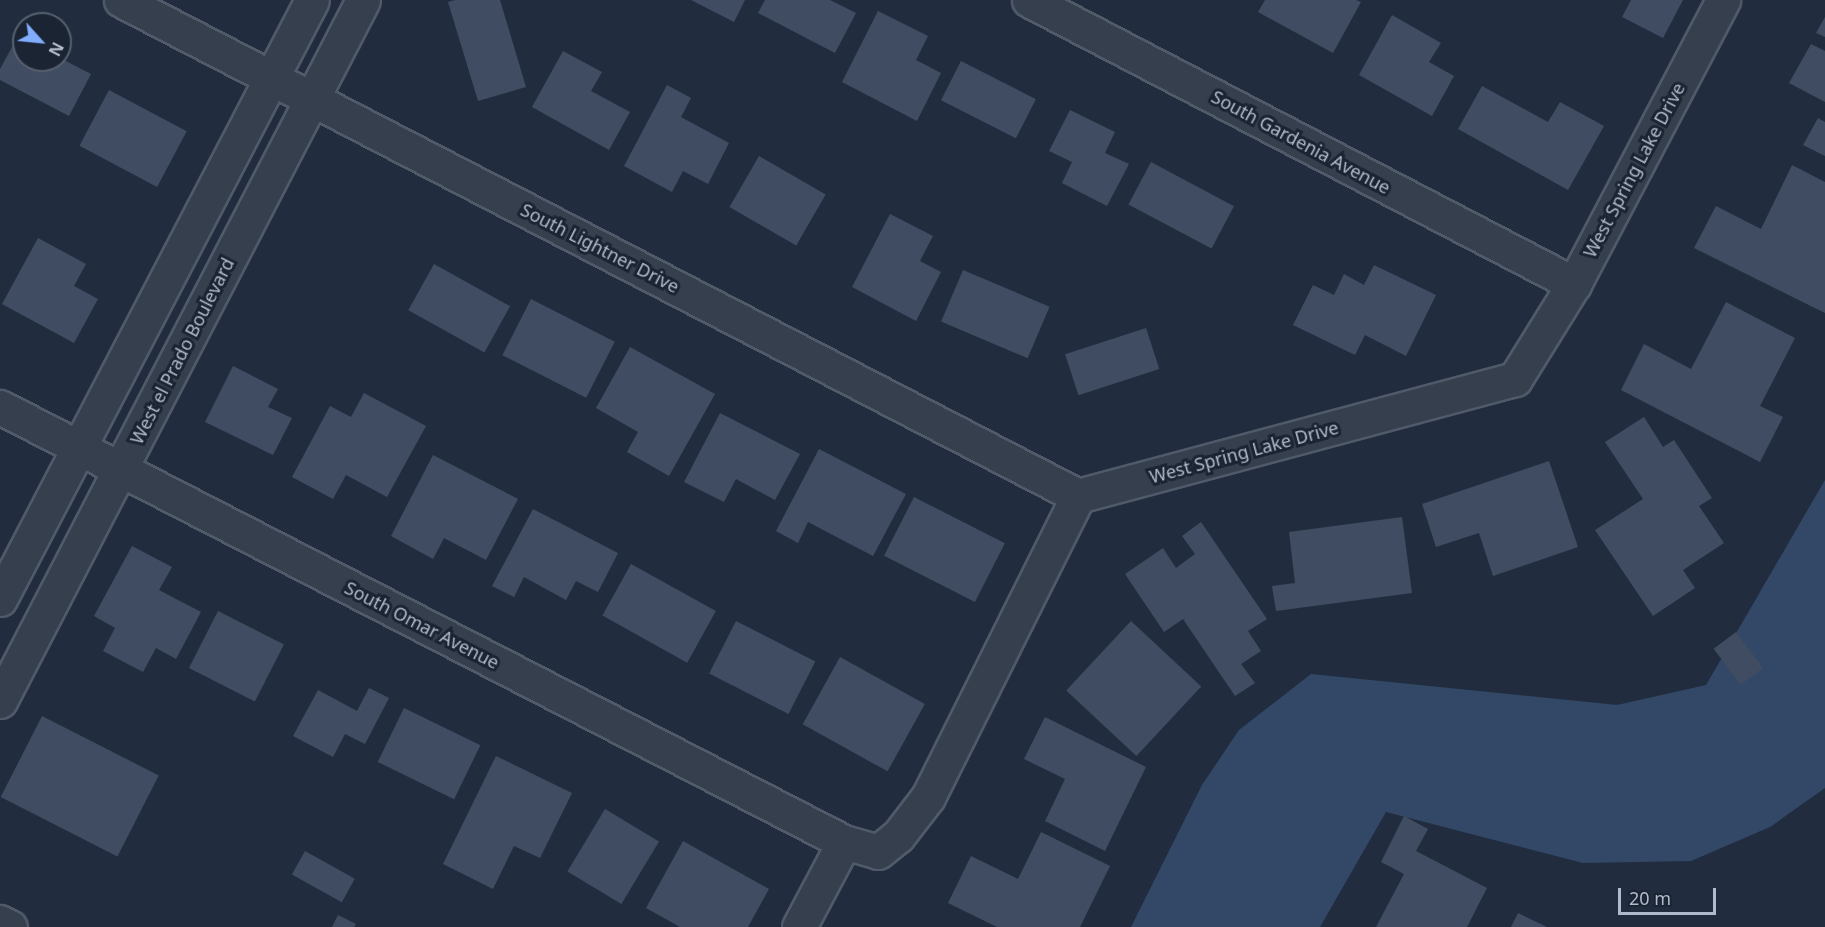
<!DOCTYPE html>
<style>
body{margin:0}
#map{position:relative;width:1825px;height:927px;overflow:hidden;background:#212d3f;font-family:"Noto Sans",sans-serif}
div>[style]{position:absolute}
.water>*{inset:0;background:#334767}
.building>*{inset:0;background:#404c61;transform-origin:0 0}
.roads{filter:drop-shadow(2px 0 #505a69) drop-shadow(-2px 0 #505a69) drop-shadow(0 2px #505a69) drop-shadow(0 -2px #505a69)}
.minor>*{height:33px;margin:-16.5px;padding:0 16.5px;transform-origin:16.5px;border-radius:16.5px;background:#353f4e}
.tertiary>*{height:33px;margin:-16.5px;padding:0 16.5px;transform-origin:16.5px;border-radius:16.5px;background:#353f4e}
span{translate:-50% -50%;white-space:nowrap;text-align:center;line-height:1.15;-webkit-text-stroke:6px #1a2433;paint-order:stroke}
.street-label{font-size:18px;color:#b1baca}
.north{position:absolute;left:12px;top:12px;width:60px;height:60px;box-sizing:border-box;background:#1a2433;border:2px solid #56606f;border-radius:50%;rotate:117deg;font-size:16px;font-weight:700;line-height:24px;text-align:center;color:#b1baca}
.north::after{content:'';display:block;margin:auto;width:21px;height:27px;background:#81adff;clip-path:polygon(50% 0,100% 100%,50% 72%,0 100%)}
.scale{position:absolute;left:1618px;top:888px;width:98px;height:27px;box-sizing:border-box;border:3px solid #b1baca;border-top:0;padding-left:8px;font-size:18px;line-height:21px;white-space:nowrap;color:#b1baca;-webkit-text-stroke:4px #1a2433;paint-order:stroke}
</style>
<div id="map">
<div class="water">
<i style="clip-path:polygon(1825px 480px,1825px 788px,1770px 827px,1691px 861px,1583px 863px,1386px 812px,1320px 927px,1131px 927px,1202px 785px,1239px 730px,1311px 674px,1617px 705px,1706px 685px)"></i>
</div>
<div class="building">
<i style="clip-path:polygon(455px 0,500px 0,526px 87px,478px 101px,448px 2px)"></i>
<i style="clip-path:polygon(691px 0,745px 0,734px 22px)"></i>
<i style="clip-path:polygon(765px 0,830px 0,856px 13px,835px 53px,758px 13px)"></i>
<i style="clip-path:polygon(1265px 0,1356px 0,1361px 2px,1333px 53px,1258px 12px)"></i>
<i style="clip-path:polygon(1631px 0,1683px 0,1663px 38px,1622px 17px)"></i>
<i style="clip-path:polygon(878px 11px,928px 36px,916px 60px,941px 73px,917px 121px,842px 82px)"></i>
<i style="clip-path:polygon(1392px 15px,1441px 43px,1429px 62px,1454px 76px,1432px 116px,1359px 75px)"></i>
<i style="clip-path:polygon(1825px 17px,1825px 37px,1816px 33px)"></i>
<i style="clip-path:polygon(18px 36px,24px 39px,24px 60px,60px 58px,91px 74px,69px 116px,0 80px,0 69px)"></i>
<i style="clip-path:polygon(1811px 44px,1825px 51px,1825px 102px,1789px 83px)"></i>
<i style="clip-path:polygon(563px 51px,602px 72px,591px 91px,630px 112px,609px 150px,532px 107px)"></i>
<i style="left:961px;top:61px;width:84px;height:44px;rotate:27deg"></i>
<i style="clip-path:polygon(667px 85px,691px 98px,681px 117px,729px 143px,708px 184px,683px 171px,672px 192px,624px 166px)"></i>
<i style="clip-path:polygon(1482px 86px,1548px 122px,1560px 102px,1604px 126px,1568px 190px,1458px 129px)"></i>
<i style="left:109px;top:90px;width:88px;height:63px;rotate:28deg"></i>
<i style="clip-path:polygon(1070px 110px,1115px 132px,1105px 153px,1129px 164px,1107px 206px,1062px 183px,1072px 162px,1049px 151px)"></i>
<i style="clip-path:polygon(1818px 118px,1825px 122px,1825px 156px,1803px 145px)"></i>
<i style="left:759px;top:156px;width:77px;height:59px;rotate:30deg"></i>
<i style="left:1151px;top:162px;width:94px;height:48px;rotate:28deg"></i>
<i style="clip-path:polygon(1792px 165px,1825px 182px,1825px 313px,1694px 248px,1716px 206px,1761px 229px)"></i>
<i style="clip-path:polygon(890px 214px,933px 236px,920px 261px,941px 272px,916px 321px,852px 287px)"></i>
<i style="clip-path:polygon(38px 238px,86px 264px,74px 286px,98px 299px,74px 343px,2px 304px)"></i>
<i style="left:434px;top:264px;width:87px;height:53px;rotate:29deg"></i>
<i style="clip-path:polygon(1374px 265px,1436px 295px,1406px 356px,1365px 335px,1355px 355px,1293px 325px,1313px 285px,1334px 295px,1344px 274px,1364px 285px)"></i>
<i style="left:963px;top:270px;width:94px;height:56px;rotate:23deg"></i>
<i style="left:531px;top:299px;width:94px;height:63px;rotate:27deg"></i>
<i style="clip-path:polygon(1726px 302px,1795px 338px,1760px 406px,1783px 417px,1760px 462px,1621px 390px,1644px 344px,1691px 369px)"></i>
<i style="left:1146px;top:328px;width:43px;height:85px;rotate:72deg"></i>
<i style="clip-path:polygon(630px 347px,715px 394px,669px 476px,627px 452px,638px 432px,596px 408px)"></i>
<i style="clip-path:polygon(233px 366px,278px 389px,268px 407px,292px 418px,273px 455px,205px 422px)"></i>
<i style="clip-path:polygon(364px 393px,426px 426px,387px 497px,346px 475px,333px 499px,292px 477px,330px 406px,351px 417px)"></i>
<i style="clip-path:polygon(720px 413px,800px 454px,775px 500px,736px 479px,724px 502px,684px 482px)"></i>
<i style="clip-path:polygon(1644px 417px,1663px 447px,1674px 440px,1712px 498px,1699px 506px,1724px 543px,1683px 570px,1695px 588px,1653px 616px,1595px 530px,1643px 499px,1605px 442px)"></i>
<i style="clip-path:polygon(819px 449px,906px 494px,873px 556px,808px 522px,798px 543px,776px 531px)"></i>
<i style="clip-path:polygon(433px 455px,518px 499px,486px 560px,444px 538px,433px 559px,391px 536px)"></i>
<i style="clip-path:polygon(1549px 461px,1578px 547px,1493px 576px,1479px 533px,1436px 547px,1422px 504px)"></i>
<i style="left:914px;top:497px;width:102px;height:66px;rotate:27deg"></i>
<i style="clip-path:polygon(533px 509px,618px 553px,598px 592px,576px 581px,566px 600px,524px 577px,514px 597px,492px 586px)"></i>
<i style="clip-path:polygon(1402px 517px,1412px 593px,1276px 611px,1272px 586px,1295px 583px,1289px 532px)"></i>
<i style="clip-path:polygon(1201px 522px,1267px 619px,1248px 631px,1261px 651px,1241px 664px,1255px 683px,1235px 696px,1183px 619px,1164px 632px,1125px 574px,1163px 548px,1176px 568px,1195px 554px,1182px 536px)"></i>
<i style="clip-path:polygon(132px 546px,172px 567px,159px 590px,201px 612px,176px 659px,156px 648px,143px 672px,103px 651px,115px 628px,94px 616px)"></i>
<i style="left:631px;top:564px;width:97px;height:59px;rotate:29deg"></i>
<i style="left:218px;top:611px;width:74px;height:64px;rotate:27deg"></i>
<i style="left:736px;top:621px;width:89px;height:59px;rotate:27deg"></i>
<i style="left:1131px;top:621px;width:96px;height:95px;rotate:43deg"></i>
<i style="left:1736px;top:632px;width:45px;height:28px;rotate:53deg"></i>
<i style="left:840px;top:657px;width:97px;height:77px;rotate:29deg"></i>
<i style="clip-path:polygon(369px 688px,389px 698px,365px 744px,345px 734px,333px 757px,293px 736px,318px 690px,357px 711px)"></i>
<i style="left:404px;top:708px;width:85px;height:60px;rotate:26deg"></i>
<i style="left:42px;top:716px;width:131px;height:91px;rotate:27deg"></i>
<i style="clip-path:polygon(1045px 717px,1146px 767px,1105px 851px,1045px 821px,1065px 779px,1024px 759px)"></i>
<i style="clip-path:polygon(496px 756px,572px 793px,540px 858px,514px 846px,493px 889px,443px 864px)"></i>
<i style="left:605px;top:809px;width:63px;height:73px;rotate:31deg"></i>
<i style="clip-path:polygon(1404px 816px,1428px 829px,1416px 851px,1487px 888px,1467px 927px,1376px 927px,1404px 874px,1381px 862px)"></i>
<i style="clip-path:polygon(1041px 832px,1110px 866px,1080px 927px,997px 927px,948px 903px,971px 856px,1018px 879px)"></i>
<i style="clip-path:polygon(683px 841px,769px 889px,748px 927px,680px 927px,646px 908px)"></i>
<i style="left:305px;top:851px;width:57px;height:27px;rotate:29deg"></i>
<i style="clip-path:polygon(1518px 913px,1547px 927px,1511px 927px)"></i>
<i style="clip-path:polygon(338px 915px,356px 924px,354px 927px,332px 927px)"></i>
</div>
<div class="roads">
<div class="minor">
<i style="left:121px;top:0;width:1078px;rotate:27.4deg"></i>
<i style="left:1029px;top:0;width:615px;rotate:27.52deg"></i>
<i style="left:0;top:407px;width:950px;rotate:27.27deg"></i>
<i style="left:844px;top:842px;width:35px;rotate:16deg"></i>
<i style="left:878px;top:852px;width:26px;rotate:-39deg"></i>
<i style="left:898px;top:836px;width:49px;rotate:-52.4deg"></i>
<i style="left:928px;top:797px;width:336px;rotate:-63.5deg"></i>
<i style="left:1078px;top:496px;width:452px;rotate:-15deg"></i>
<i style="left:1515px;top:379px;width:112px;rotate:-58.2deg"></i>
<i style="left:1574px;top:284px;width:321px;rotate:-62.3deg"></i>
<i style="left:0;top:599px;width:675px;rotate:-62.49deg"></i>
<i style="left:0;top:701px;width:789px;rotate:-62.62deg"></i>
<i style="left:799px;top:927px;width:96px;rotate:-62.1deg"></i>
</div>
<div class="tertiary">
<i style="left:0;top:922px;width:11px;rotate:27deg"></i>
</div>
</div>
<div class="street-label">
<span style="left:1301px;top:142px;rotate:28deg">South Gardenia Avenue</span>
<span style="left:1634px;top:170px;rotate:-62deg">West Spring Lake Drive</span>
<span style="left:600px;top:248px;rotate:27deg">South Lightner Drive</span>
<span style="left:182px;top:351px;rotate:-63deg">West el Prado Boulevard</span>
<span style="left:1244px;top:452px;rotate:-15deg">West Spring Lake Drive</span>
<span style="left:422px;top:625px;rotate:27deg">South Omar Avenue</span>
</div>
<div class="north">N</div>
<div class="scale">20 m</div>
</div>
